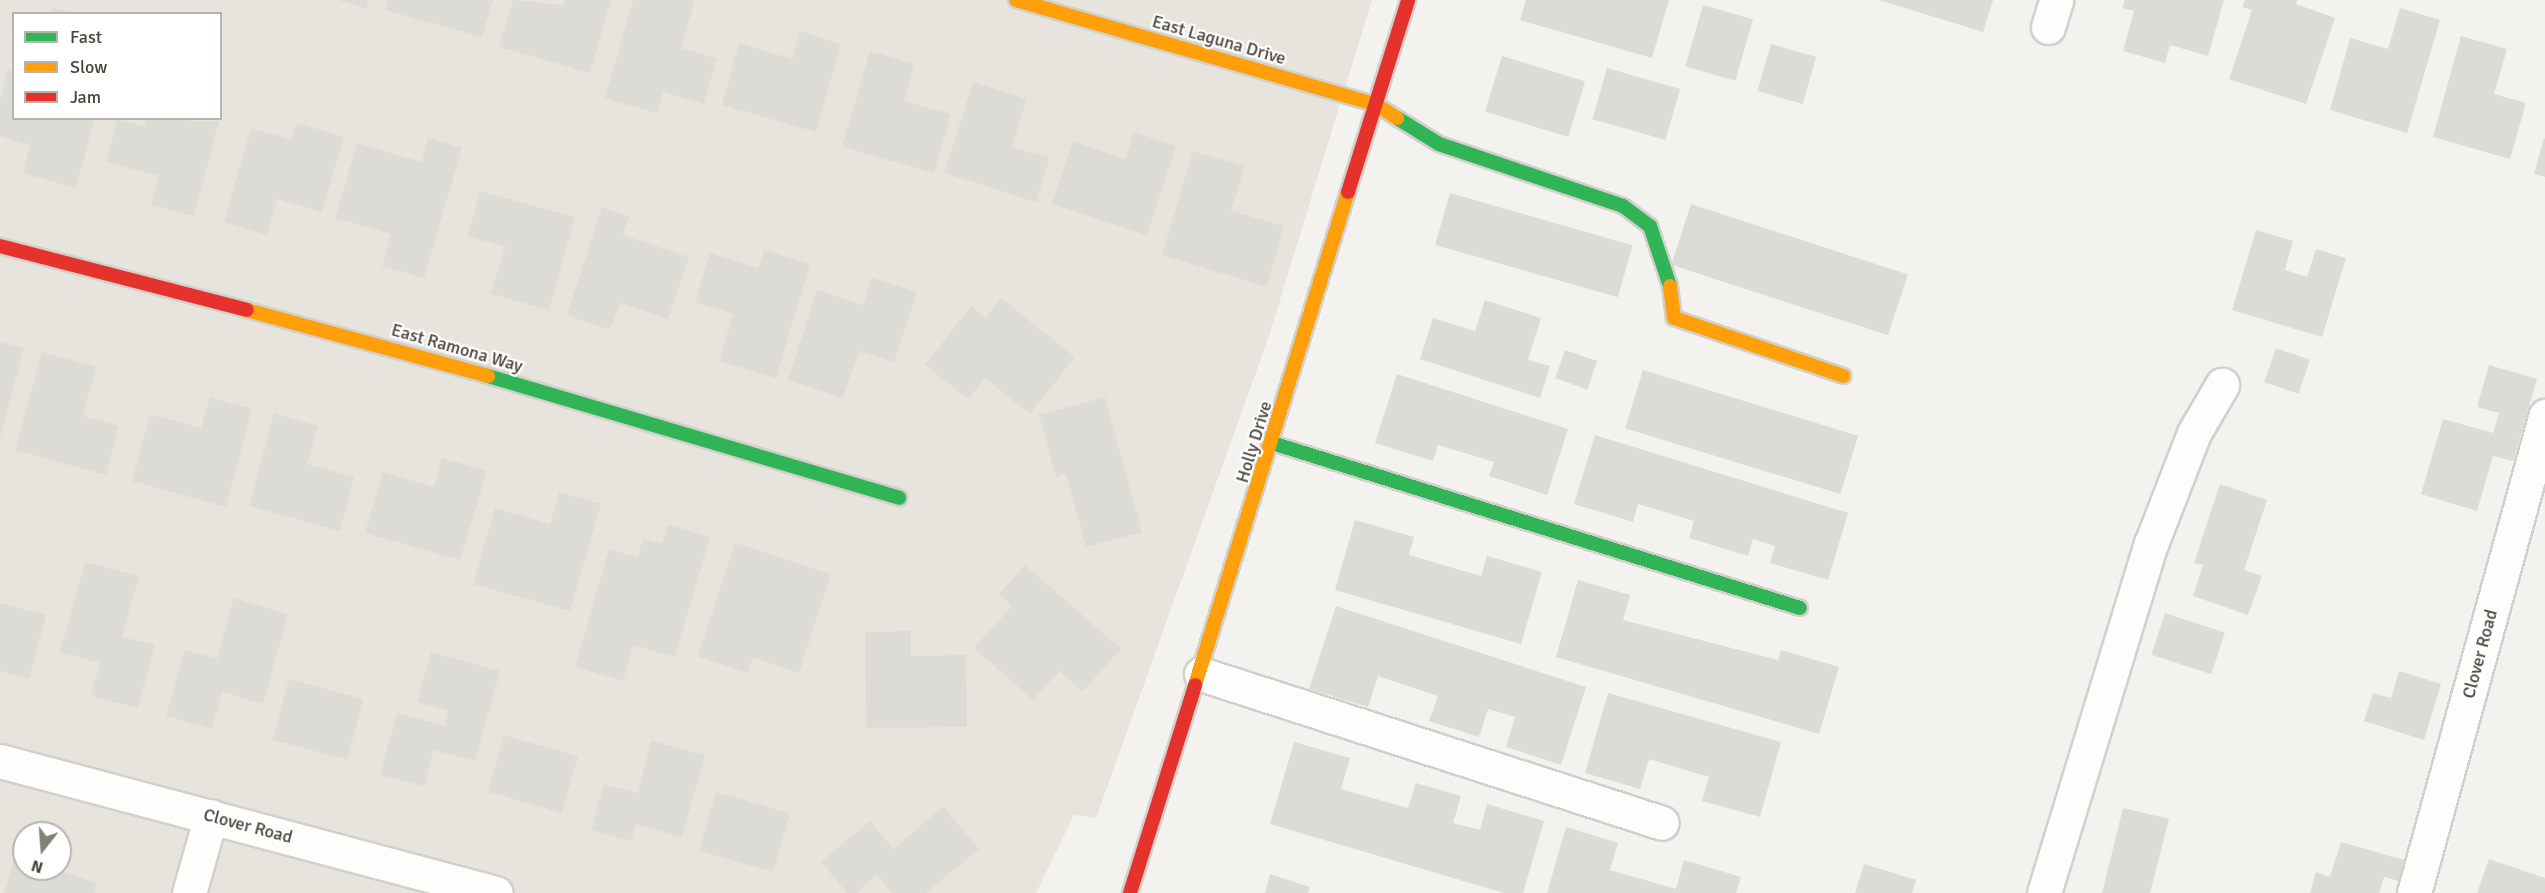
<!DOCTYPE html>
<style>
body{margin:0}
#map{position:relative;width:2545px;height:893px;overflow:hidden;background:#f3f2ee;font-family:Signika,sans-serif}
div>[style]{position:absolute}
.residential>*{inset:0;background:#e6e4dc}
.building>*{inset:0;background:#dddbd6;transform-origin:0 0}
.roads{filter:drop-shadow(2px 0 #d1d0cc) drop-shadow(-2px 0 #d1d0cc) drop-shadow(0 2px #d1d0cc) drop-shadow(0 -2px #d1d0cc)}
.street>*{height:33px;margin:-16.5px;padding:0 16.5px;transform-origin:16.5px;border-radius:16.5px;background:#fdfdfc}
.fast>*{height:14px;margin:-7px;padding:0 7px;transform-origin:7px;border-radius:7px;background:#30b455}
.slow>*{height:14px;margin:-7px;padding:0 7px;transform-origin:7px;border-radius:7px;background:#ff9f0a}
.jam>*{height:14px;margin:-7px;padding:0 7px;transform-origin:7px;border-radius:7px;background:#e5322d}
span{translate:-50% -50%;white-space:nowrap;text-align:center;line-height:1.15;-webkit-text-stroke:4.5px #fff;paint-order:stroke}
.street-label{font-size:18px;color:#49443a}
.legend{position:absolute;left:12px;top:12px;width:210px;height:108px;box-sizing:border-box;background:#fff;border:2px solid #b6b4b0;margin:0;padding:8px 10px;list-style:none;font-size:18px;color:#49443a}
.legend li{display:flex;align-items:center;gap:12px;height:30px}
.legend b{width:30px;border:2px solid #b6b4b0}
.north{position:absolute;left:12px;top:821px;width:60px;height:60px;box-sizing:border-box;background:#fff;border:2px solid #b6b4b0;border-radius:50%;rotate:197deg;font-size:16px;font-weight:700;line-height:24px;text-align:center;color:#49443a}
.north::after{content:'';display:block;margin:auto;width:21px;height:27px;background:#848179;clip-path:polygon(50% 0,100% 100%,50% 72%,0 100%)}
</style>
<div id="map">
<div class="residential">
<i style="clip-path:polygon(evenodd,0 0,1372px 0,1269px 336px,1096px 818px,1074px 815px,1036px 893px,0 893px,0 0,14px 14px,220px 14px,220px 118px,14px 118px,14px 14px,0 0,24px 833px,60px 833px,60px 869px,24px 869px,24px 833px)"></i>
</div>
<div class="building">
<i style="clip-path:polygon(338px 0,369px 0,366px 9px)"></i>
<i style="clip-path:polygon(388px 0,493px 0,482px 37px,385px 10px)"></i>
<i style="clip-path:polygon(513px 0,563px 5px,565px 0,611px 0,590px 73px,499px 47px)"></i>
<i style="clip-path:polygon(633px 0,695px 0,681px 48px,717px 58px,704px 104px,663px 92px,657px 113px,605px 98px)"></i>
<i style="clip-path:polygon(1526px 0,1669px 0,1652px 58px,1520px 20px)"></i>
<i style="clip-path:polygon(1879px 0,1993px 0,1983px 32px)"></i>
<i style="clip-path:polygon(2125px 0,2224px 0,2208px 56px,2170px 45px,2165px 63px,2123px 51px,2134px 11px,2122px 8px)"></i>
<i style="clip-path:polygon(2245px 0,2297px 0,2296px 4px,2335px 18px,2306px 104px,2229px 79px,2252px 10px,2242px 7px)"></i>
<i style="left:1703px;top:5px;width:52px;height:64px;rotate:16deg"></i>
<i style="clip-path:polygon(52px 7px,74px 13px,74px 14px,51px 14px)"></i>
<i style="clip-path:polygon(2400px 8px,2440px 20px,2407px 133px,2330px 110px,2350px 38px,2388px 49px)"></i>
<i style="clip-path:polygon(800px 31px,841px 44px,816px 132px,722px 105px,739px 43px,792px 59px)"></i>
<i style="clip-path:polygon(2461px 36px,2507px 49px,2494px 94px,2526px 103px,2510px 159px,2433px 137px)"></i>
<i style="left:1771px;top:44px;width:47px;height:49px;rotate:16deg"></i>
<i style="clip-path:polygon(870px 51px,914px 64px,904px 101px,951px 114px,934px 173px,842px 147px)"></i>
<i style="left:1502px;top:56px;width:87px;height:58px;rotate:17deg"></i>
<i style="left:1607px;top:68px;width:76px;height:53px;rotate:16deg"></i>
<i style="clip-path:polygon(8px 70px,14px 71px,14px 118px,95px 118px,76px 188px,23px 173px,30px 145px,0 136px,0 100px)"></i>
<i style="clip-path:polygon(973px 82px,1027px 99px,1012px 147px,1050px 158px,1036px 202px,944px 173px)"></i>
<i style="clip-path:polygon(147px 118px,219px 122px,194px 216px,151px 205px,159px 176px,106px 162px,117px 119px,145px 127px)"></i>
<i style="clip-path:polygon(297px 123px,344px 137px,322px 212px,277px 199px,267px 235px,224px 222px,251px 128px,292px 140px)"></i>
<i style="clip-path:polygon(1134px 132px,1176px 146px,1147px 235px,1052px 204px,1073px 141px,1125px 159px)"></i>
<i style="clip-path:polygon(428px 138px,462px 148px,424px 278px,382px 266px,391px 234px,335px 218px,357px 143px,421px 162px)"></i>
<i style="clip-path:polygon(2544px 138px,2545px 139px,2545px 177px,2534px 174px)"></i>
<i style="clip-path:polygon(1193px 151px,1245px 166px,1231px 211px,1284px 226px,1267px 287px,1162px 255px)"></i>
<i style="clip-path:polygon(480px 191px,575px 217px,549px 310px,491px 294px,505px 247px,468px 236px)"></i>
<i style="left:1450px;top:193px;width:190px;height:54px;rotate:16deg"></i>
<i style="left:1691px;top:204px;width:228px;height:64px;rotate:18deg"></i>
<i style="clip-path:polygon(602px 207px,629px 216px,623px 235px,689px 257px,668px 319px,620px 303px,610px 330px,567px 315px)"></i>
<i style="clip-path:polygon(2256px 230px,2293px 241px,2285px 270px,2307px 277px,2316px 249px,2346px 258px,2322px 337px,2232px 310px)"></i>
<i style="clip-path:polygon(764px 250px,810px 264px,776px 378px,719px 361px,733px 314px,695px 302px,710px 253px,758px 268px)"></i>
<i style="clip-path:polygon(872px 278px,917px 292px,894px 362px,859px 351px,843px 398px,788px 380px,817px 290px,863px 305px)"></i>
<i style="clip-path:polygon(1001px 298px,1075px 357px,1030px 414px,985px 378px,968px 399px,925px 365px,971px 306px,986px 318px)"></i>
<i style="clip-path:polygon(1485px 300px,1541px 318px,1528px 360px,1550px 366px,1540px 398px,1420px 359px,1433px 318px,1475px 331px)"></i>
<i style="clip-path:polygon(0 342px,24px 348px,1px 435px,0 435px)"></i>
<i style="left:2276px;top:348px;width:36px;height:36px;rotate:19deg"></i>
<i style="left:1565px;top:350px;width:34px;height:30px;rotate:19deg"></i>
<i style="clip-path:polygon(42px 352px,96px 367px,83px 416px,119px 426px,106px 475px,15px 450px)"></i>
<i style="clip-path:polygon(2489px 365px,2537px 379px,2513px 461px,2493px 456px,2477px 511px,2421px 494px,2443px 419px,2493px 433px,2499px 413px,2477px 407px)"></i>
<i style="left:1643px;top:370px;width:225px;height:61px;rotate:17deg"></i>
<i style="clip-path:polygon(1397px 374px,1568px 429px,1547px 495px,1489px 476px,1494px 462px,1438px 445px,1433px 461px,1375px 443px)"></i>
<i style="clip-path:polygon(210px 397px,252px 409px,226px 507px,132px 481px,150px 414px,201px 428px)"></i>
<i style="clip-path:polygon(1105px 397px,1142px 532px,1086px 547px,1066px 474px,1056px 477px,1039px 415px)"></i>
<i style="clip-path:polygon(274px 413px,318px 426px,307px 464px,354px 477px,340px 531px,249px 506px)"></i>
<i style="clip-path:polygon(1595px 435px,1848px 513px,1828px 580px,1770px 563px,1775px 546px,1753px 539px,1748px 556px,1689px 538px,1694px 521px,1638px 504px,1633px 522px,1574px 504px)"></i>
<i style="clip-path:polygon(442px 458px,487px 471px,460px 560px,365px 533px,383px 472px,434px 487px)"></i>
<i style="clip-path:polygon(2220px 484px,2267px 500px,2244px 570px,2262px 576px,2248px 615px,2193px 596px,2203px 565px,2194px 563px)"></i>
<i style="clip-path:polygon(559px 492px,601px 504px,570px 611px,473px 584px,495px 508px,550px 524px)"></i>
<i style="clip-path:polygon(1355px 520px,1414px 537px,1409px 555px,1481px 576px,1487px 556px,1542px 572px,1521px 644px,1335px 590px)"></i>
<i style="clip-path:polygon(668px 525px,710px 537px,675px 657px,633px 645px,623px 681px,575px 667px,609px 549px,638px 557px,643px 538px,662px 544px)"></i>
<i style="clip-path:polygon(735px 543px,831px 574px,799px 673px,753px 658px,748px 673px,698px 656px)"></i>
<i style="clip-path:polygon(85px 562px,139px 576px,122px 637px,155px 645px,138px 708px,91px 696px,100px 663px,60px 652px)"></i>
<i style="clip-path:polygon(1025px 565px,1121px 649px,1083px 691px,1059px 671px,1033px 700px,974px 648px,1012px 606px,999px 594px)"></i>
<i style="clip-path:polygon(1578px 580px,1630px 595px,1623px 620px,1778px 660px,1781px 650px,1839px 667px,1819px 734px,1556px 657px)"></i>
<i style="clip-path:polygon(234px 598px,288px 614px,263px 704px,222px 692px,212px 729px,166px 716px,185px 650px,217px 659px)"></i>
<i style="clip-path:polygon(0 603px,46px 615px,29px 679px,0 671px)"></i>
<i style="clip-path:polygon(1336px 606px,1586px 687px,1561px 765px,1506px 747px,1515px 717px,1488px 709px,1479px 737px,1429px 721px,1438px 696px,1378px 676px,1368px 707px,1309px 689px)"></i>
<i style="left:2165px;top:613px;width:63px;height:44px;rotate:18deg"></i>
<i style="clip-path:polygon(911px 631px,911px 656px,966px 655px,967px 727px,866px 728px,865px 632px)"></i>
<i style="clip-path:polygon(431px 652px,500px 671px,475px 761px,434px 750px,424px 786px,380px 775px,397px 713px,445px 726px,448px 711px,417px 702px)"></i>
<i style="clip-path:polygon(2399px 671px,2441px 684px,2424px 740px,2364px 721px,2373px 693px,2391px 698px)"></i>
<i style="left:289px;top:679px;width:77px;height:63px;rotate:15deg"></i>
<i style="clip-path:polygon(1608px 693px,1781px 742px,1760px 817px,1702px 801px,1709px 777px,1649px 759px,1640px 789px,1585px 773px)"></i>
<i style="left:504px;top:735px;width:77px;height:59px;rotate:16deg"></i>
<i style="clip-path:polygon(651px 741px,705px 755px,682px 837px,636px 824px,631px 841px,591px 830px,604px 784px,638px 793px)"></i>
<i style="clip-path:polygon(1294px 742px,1350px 758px,1341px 789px,1408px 808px,1416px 783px,1461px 796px,1453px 823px,1480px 830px,1487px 804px,1544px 821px,1523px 893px,1504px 893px,1270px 824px)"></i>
<i style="left:716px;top:792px;width:77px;height:61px;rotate:16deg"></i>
<i style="clip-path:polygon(943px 807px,979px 849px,926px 893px,892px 893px,877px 875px,856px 893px,847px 893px,821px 862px,870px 821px,893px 849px)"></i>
<i style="clip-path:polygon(2123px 808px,2169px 819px,2150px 893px,2102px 893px)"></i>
<i style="clip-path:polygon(1566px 827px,1618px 843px,1610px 870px,1676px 889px,1684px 860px,1741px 877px,1736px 893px,1547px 893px)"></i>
<i style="clip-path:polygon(2341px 842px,2408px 861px,2402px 882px,2384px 877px,2379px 893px,2310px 893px,2316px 872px,2330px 877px)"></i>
<i style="clip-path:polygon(15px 857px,24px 860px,24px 869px,53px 869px,97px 883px,94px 893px,4px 893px)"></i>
<i style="clip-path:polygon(2489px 859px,2545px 878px,2545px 893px,2477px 893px)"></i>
<i style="clip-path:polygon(1864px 864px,1916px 880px,1912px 893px,1855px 893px)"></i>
<i style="clip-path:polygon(1270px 874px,1310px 887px,1308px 893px,1265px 893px)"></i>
</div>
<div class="roads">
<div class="street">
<i style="left:2048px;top:27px;width:28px;rotate:-73deg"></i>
<i style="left:1201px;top:674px;width:484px;rotate:17.9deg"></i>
<i style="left:0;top:761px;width:513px;rotate:14.9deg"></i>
<i style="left:189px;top:893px;width:80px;rotate:-74.1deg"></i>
<i style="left:2044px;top:893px;width:365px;rotate:-73deg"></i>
<i style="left:2151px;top:544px;width:119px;rotate:-68.8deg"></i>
<i style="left:2194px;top:433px;width:56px;rotate:-59.7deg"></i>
<i style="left:2414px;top:893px;width:495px;rotate:-74.6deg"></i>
</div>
<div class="fast">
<i style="left:1397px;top:118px;width:49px;rotate:31.8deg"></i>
<i style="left:1439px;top:144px;width:194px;rotate:18.6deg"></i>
<i style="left:1623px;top:206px;width:34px;rotate:37deg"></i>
<i style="left:1650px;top:226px;width:63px;rotate:71.6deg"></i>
<i style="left:488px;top:376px;width:429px;rotate:16.5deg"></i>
<i style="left:1272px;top:443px;width:553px;rotate:17.35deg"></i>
</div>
<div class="slow">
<i style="left:1016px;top:0;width:376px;rotate:16.2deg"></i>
<i style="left:1377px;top:105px;width:24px;rotate:33deg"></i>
<i style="left:1670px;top:286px;width:32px;rotate:83deg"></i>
<i style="left:1674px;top:318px;width:179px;rotate:18.9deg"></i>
<i style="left:247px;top:310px;width:250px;rotate:15.3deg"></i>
<i style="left:1195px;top:685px;width:516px;rotate:-72.76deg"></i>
</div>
<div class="jam">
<i style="left:1348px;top:192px;width:201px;rotate:-72.6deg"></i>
<i style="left:0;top:246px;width:255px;rotate:14.5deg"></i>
<i style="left:1130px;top:893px;width:218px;rotate:-72.6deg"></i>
</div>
</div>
<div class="street-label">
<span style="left:1219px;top:40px;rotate:16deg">East Laguna Drive</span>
<span style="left:457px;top:348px;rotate:16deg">East Ramona Way</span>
<span style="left:1254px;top:442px;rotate:-73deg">Holly Drive</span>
<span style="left:2480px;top:654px;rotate:-75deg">Clover Road</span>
<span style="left:248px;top:826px;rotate:15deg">Clover Road</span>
</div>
<ul class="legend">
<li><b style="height:8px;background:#30b455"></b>Fast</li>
<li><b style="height:8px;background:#ff9f0a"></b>Slow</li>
<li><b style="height:8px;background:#e5322d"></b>Jam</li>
</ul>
<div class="north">N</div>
</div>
